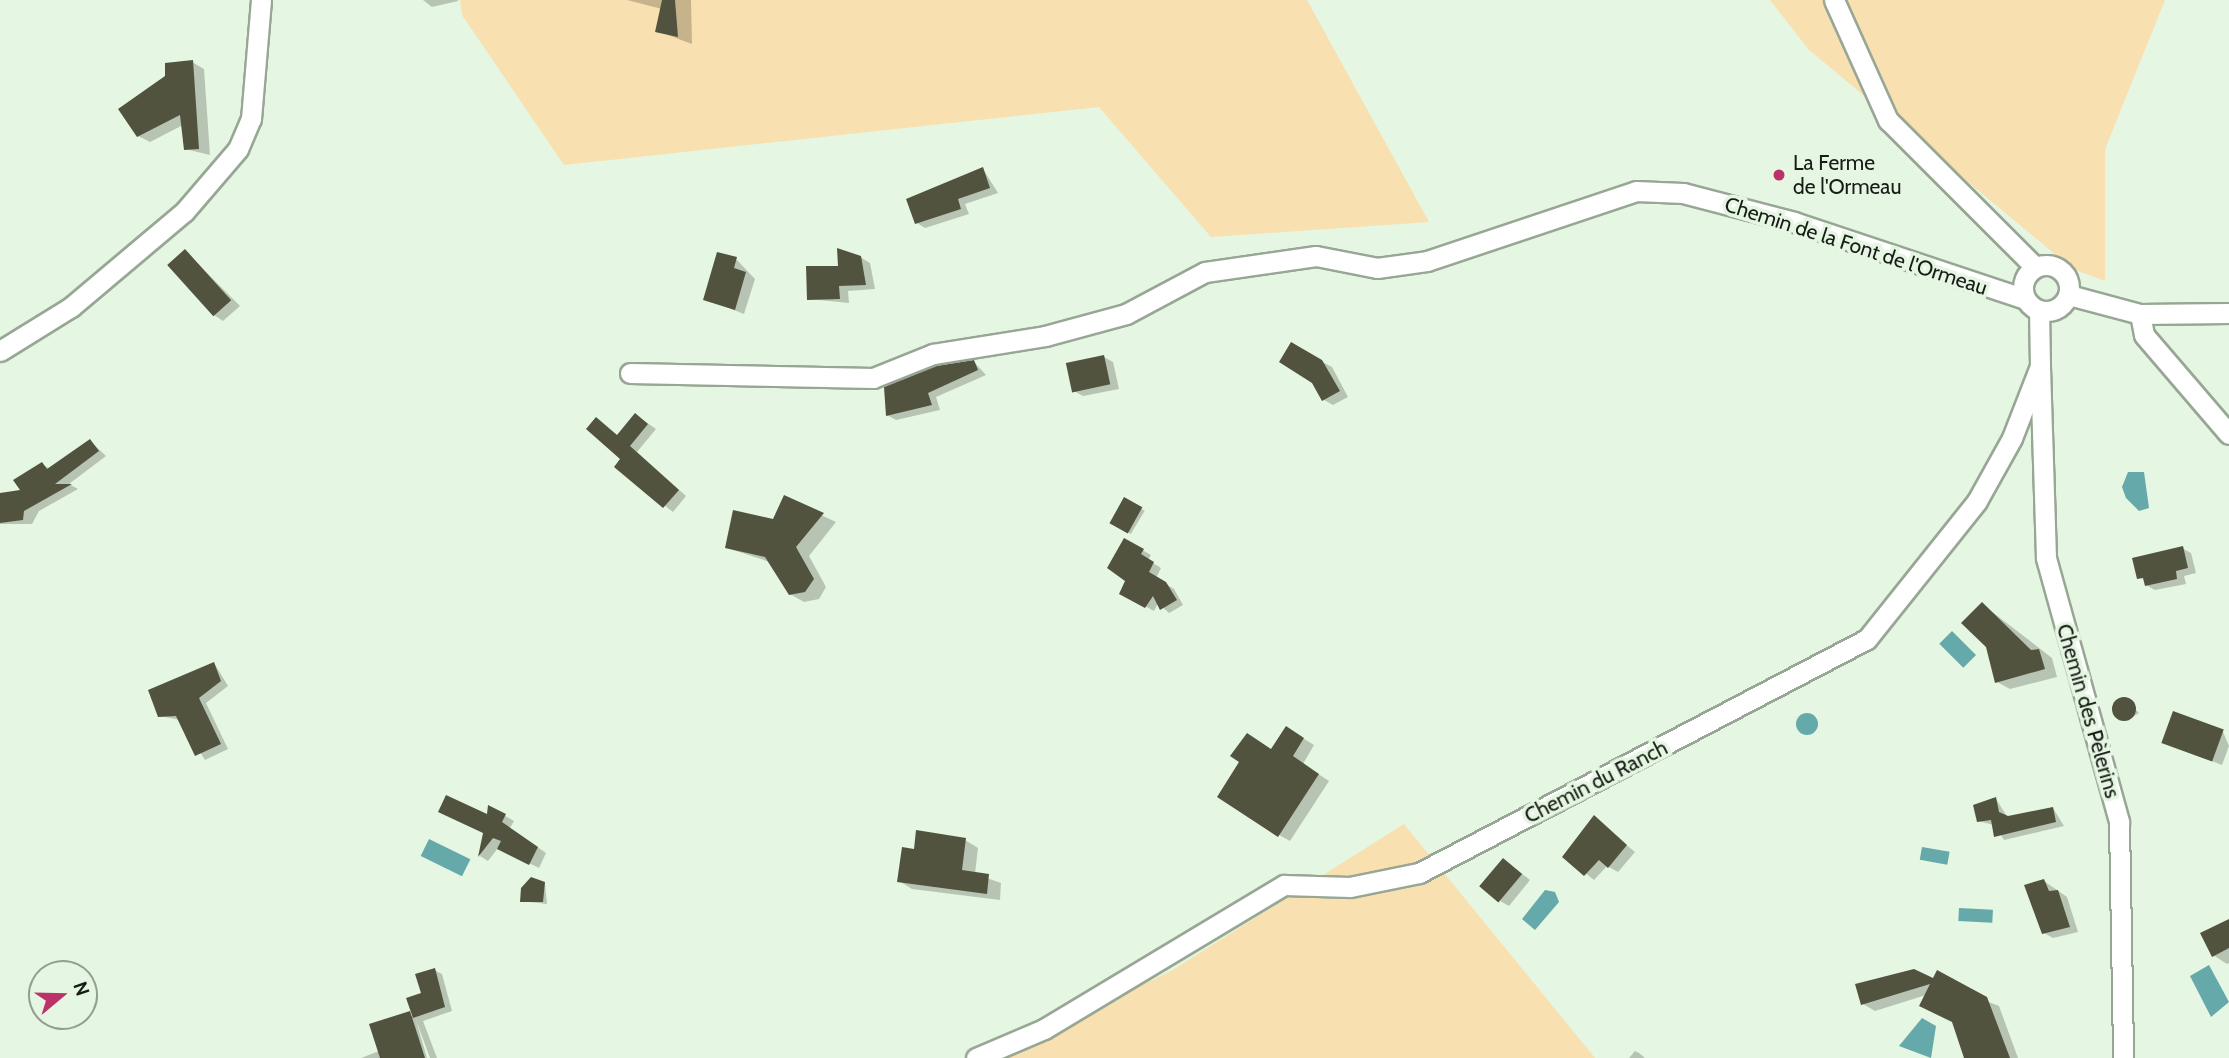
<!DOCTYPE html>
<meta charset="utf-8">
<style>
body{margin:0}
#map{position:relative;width:2229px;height:1058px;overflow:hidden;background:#e5f6e2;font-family:Cabin,sans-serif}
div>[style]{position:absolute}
.green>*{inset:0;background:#f8e0b0}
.water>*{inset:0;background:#66a9aa;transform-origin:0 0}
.round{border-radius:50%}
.shadow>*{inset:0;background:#0003;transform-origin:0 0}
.building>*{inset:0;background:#51533f;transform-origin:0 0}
.roads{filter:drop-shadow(2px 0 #98a795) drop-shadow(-2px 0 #98a795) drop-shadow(0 2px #98a795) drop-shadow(0 -2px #98a795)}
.minor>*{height:19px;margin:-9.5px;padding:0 9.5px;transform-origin:9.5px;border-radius:9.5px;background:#fff}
.minor>.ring{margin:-9.5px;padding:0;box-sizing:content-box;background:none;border:19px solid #fff;border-radius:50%}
.dots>*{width:19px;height:19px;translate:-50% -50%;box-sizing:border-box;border:4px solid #e5f6e2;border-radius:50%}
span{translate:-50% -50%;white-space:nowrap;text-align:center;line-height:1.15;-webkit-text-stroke:7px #e5f6e2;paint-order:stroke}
.poi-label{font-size:21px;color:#171c16}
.left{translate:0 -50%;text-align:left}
.street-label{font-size:21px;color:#171c16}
.north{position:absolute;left:28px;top:960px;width:70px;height:70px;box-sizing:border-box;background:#e5f6e2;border:2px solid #939f90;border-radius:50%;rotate:71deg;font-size:19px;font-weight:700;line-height:28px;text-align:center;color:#171c16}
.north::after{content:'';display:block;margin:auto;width:24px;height:32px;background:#bc3169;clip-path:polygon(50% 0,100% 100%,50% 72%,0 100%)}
</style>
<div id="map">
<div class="green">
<i style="clip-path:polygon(460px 0,1307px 0,1429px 222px,1211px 237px,1099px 107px,564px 165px,462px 15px)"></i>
<i style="clip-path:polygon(1770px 0,2165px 0,2105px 149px,2105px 281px,2073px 269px,1809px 50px)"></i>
<i style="clip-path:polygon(1404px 824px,1595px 1058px,989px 1058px,1171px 971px)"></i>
</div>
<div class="water">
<i style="clip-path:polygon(2128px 472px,2144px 472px,2149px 508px,2139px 511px,2126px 498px,2122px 487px)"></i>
<i style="left:1952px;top:631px;width:34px;height:18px;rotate:45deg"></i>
<i class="round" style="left:1796px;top:713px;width:22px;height:22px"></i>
<i style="left:429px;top:839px;width:46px;height:19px;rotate:26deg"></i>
<i style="left:1922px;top:847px;width:28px;height:13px;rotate:10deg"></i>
<i style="clip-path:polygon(1545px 890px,1555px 892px,1559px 902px,1535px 930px,1522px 919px)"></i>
<i style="left:1959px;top:908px;width:34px;height:13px;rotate:3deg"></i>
<i style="clip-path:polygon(2209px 965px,2229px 1002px,2211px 1017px,2190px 976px)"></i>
<i style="clip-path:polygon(1922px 1018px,1936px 1026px,1931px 1058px,1899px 1046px)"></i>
</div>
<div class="shadow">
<i style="clip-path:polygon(423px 0,458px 0,458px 1px,432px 7px)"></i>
<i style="clip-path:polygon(627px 0,691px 0,692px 44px,657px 31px,662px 9px)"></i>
<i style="clip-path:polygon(192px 62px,204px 69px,210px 155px,185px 149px,183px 125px,150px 142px,138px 136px)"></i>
<i style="clip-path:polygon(983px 169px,998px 193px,965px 204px,969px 214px,925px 228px,917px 223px)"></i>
<i style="clip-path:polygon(185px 251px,240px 306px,223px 321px,214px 315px)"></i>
<i style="clip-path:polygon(860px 257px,870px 263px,875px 289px,848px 291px,849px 303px,809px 299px,840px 268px)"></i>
<i style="clip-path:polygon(736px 259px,755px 279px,744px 314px,705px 299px)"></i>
<i style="clip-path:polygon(1291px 345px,1332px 367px,1348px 397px,1333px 405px,1324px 400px)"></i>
<i style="clip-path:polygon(1104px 357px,1113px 362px,1119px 389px,1083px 396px,1074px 391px)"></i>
<i style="clip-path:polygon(974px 362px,986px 375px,936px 397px,940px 410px,896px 420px,887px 415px)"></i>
<i style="clip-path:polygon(636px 415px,656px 429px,637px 452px,686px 496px,673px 512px,616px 467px,623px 459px,596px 420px,618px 436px)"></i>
<i style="clip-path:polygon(90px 441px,106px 456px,69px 484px,78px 489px,39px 511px,32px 524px,0 524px,0 495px,23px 491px,42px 464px,50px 469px)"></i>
<i style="clip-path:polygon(785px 498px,836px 522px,809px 556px,826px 587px,819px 599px,804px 602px,790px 594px,770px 562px,727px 548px,774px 521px)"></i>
<i style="left:1125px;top:499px;width:23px;height:27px;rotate:31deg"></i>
<i style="clip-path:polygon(1125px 540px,1151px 555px,1148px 560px,1161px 568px,1156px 578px,1174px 589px,1183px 605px,1169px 613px,1158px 603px,1154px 611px,1121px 593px,1127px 581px)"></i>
<i style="clip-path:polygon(2182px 548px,2191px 553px,2196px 573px,2184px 576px,2186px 584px,2155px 590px,2146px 585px,2134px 559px)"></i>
<i style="clip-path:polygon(1982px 604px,2052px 658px,2057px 677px,2010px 689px,1997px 682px)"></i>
<i style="clip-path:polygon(214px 663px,228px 686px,206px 703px,228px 749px,205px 760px,180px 720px,160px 716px)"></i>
<i style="clip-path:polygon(2126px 699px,2139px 713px,2126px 721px,2114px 708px)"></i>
<i style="clip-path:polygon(1286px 728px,1314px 745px,1303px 764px,1329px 781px,1290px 841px,1279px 835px)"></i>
<i style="clip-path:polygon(2223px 732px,2229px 746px,2222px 765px,2163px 742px)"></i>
<i style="clip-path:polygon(1996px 799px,2008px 818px,2053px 808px,2064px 826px,2004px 840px,1994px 825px,1978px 821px)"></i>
<i style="clip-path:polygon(490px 807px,514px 821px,510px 828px,546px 853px,539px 868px,498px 848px,488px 861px,480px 856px)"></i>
<i style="clip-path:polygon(1594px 818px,1635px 852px,1618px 872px,1607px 866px,1594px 880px,1565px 857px)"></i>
<i style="clip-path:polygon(965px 840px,978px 848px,975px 874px,1001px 883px,1000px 900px,912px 889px,899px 881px,916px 851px)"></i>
<i style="clip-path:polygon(1512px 866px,1530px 880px,1509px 906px,1500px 901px)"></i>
<i style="clip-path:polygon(2044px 881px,2067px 897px,2078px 932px,2053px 938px,2044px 933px)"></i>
<i style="clip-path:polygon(545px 884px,547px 904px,521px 901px)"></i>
<i style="clip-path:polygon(2229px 921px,2229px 963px,2227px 964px,2213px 955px)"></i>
<i style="clip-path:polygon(434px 970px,442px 974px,452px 1011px,423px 1021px,437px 1058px,430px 1058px,416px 1020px,427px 1058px,361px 1058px,379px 1051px,413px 1014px)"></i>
<i style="clip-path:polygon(1934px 981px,1999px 1006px,2018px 1058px,1966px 1058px,1954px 1023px,1926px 995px,1875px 1011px,1863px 1004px)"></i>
<i style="clip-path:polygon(1635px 1051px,1639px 1053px,1645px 1058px,1629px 1058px)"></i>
</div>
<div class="building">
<i style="clip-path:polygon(662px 0,675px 0,678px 37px,655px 32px)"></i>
<i style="clip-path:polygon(193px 60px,199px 149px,184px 150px,180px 115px,137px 137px,118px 109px,165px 76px,165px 63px)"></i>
<i style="clip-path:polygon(983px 167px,990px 188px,958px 199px,961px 209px,915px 224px,906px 199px)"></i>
<i style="clip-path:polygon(837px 248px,861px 256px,866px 285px,839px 286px,840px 299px,807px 300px,806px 266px,838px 266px)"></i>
<i style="left:185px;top:249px;width:69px;height:24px;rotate:48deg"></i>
<i style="clip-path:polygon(717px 252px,737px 257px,734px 268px,746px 272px,735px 310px,703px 300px)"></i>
<i style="clip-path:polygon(1291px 342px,1322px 360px,1340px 391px,1322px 401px,1312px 383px,1279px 362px)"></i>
<i style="left:1104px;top:355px;width:30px;height:39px;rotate:78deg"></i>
<i style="clip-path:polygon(974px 360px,978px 370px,928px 393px,932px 405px,886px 416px,884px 387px,936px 366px)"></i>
<i style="clip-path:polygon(635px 413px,648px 424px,630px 446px,679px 490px,663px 508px,614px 467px,620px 459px,586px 429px,596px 417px,617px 435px)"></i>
<i style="clip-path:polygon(90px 439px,99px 451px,55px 484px,72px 484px,24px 511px,23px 520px,0 523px,0 493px,20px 490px,13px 480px,42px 462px,47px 469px)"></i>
<i style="clip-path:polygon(784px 495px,824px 513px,796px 547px,814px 579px,805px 592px,789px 595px,765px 557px,725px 548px,733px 510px,773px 519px)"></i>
<i style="left:1124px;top:497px;width:21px;height:30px;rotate:29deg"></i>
<i style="clip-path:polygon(1124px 538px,1144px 549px,1141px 554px,1154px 562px,1149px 572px,1166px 582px,1177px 600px,1160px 610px,1153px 596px,1145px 608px,1119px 594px,1125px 581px,1107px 568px)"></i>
<i style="clip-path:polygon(2183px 546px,2188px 568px,2176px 571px,2177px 579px,2145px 586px,2143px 578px,2137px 579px,2132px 558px)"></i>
<i style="clip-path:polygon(1982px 602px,2031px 650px,2039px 649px,2045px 669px,1995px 683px,1986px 647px,1961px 623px)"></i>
<i style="clip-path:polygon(214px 662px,221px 681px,199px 698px,221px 744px,195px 756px,176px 716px,158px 717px,148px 690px)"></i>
<i class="round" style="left:2112px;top:697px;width:24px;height:24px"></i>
<i style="left:2173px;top:711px;width:54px;height:34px;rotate:20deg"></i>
<i style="clip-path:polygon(1286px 726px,1304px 738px,1293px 756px,1319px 774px,1278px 837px,1217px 797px,1239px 762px,1230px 756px,1247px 733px,1271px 749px)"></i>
<i style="clip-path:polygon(446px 795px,487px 814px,488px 805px,506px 814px,502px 822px,538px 847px,529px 865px,497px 849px,501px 841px,493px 838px,478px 857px,483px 833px,438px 812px)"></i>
<i style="clip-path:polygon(1996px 797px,1999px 812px,2008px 816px,2053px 807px,2056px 822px,1994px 837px,1991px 820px,1977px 822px,1973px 805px)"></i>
<i style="clip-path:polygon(1594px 815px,1627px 845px,1608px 868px,1599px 860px,1584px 876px,1562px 857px)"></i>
<i style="clip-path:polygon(916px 830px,966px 838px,962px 870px,989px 874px,987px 894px,897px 882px,902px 847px,914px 849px)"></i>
<i style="left:1503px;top:858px;width:25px;height:37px;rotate:40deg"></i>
<i style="clip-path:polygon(531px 877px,545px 882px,543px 902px,520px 902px,521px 888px)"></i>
<i style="clip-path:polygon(2044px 879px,2049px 891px,2058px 890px,2070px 927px,2042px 934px,2024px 885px)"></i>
<i style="clip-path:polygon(2229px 919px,2229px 948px,2212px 957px,2200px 933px)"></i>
<i style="clip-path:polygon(435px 968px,445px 1007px,413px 1018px,406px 998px,421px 993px,415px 974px)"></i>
<i style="clip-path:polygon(1914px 969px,1933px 978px,1937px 970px,1987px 997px,2010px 1058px,1964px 1058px,1952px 1022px,1919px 1006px,1930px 984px,1861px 1005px,1855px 984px)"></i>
<i style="clip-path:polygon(410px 1011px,425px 1058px,380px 1058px,369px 1024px)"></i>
</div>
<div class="roads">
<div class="minor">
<i style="left:1834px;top:0;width:132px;rotate:65.8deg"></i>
<i style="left:1888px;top:120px;width:208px;rotate:45deg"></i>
<i class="ring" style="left:2023px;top:265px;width:27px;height:27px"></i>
<i style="left:2069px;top:295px;width:73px;rotate:15deg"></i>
<i style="left:2140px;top:314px;width:89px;rotate:-0.6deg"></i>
<i style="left:2140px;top:314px;width:21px;rotate:79deg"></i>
<i style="left:2144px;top:335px;width:130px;rotate:49.4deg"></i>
<i style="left:0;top:351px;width:84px;rotate:-31.8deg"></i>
<i style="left:71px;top:307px;width:148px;rotate:-40.1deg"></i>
<i style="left:184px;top:212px;width:83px;rotate:-49.4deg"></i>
<i style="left:238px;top:149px;width:33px;rotate:-67deg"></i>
<i style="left:251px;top:119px;width:119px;rotate:-85.2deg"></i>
<i style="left:2040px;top:367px;width:191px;rotate:88.2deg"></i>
<i style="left:2046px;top:558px;width:274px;rotate:74.5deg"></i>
<i style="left:2119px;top:822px;width:236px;rotate:89deg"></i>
<i style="left:630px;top:373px;width:243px;rotate:1.2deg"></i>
<i style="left:873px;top:378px;width:65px;rotate:-21.8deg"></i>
<i style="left:933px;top:354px;width:113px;rotate:-9.1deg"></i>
<i style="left:1045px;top:336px;width:84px;rotate:-15.2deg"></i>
<i style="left:1126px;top:314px;width:89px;rotate:-28deg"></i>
<i style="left:1205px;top:272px;width:112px;rotate:-8.2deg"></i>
<i style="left:1316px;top:256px;width:62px;rotate:11.1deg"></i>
<i style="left:1377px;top:268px;width:50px;rotate:-8deg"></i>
<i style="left:1427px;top:261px;width:220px;rotate:-18.5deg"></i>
<i style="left:1636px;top:191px;width:47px;rotate:2.4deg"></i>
<i style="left:1683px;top:193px;width:115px;rotate:14.6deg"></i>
<i style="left:1794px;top:222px;width:243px;rotate:18.4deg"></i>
<i style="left:976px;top:1058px;width:74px;rotate:-23.1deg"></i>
<i style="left:1044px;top:1029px;width:280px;rotate:-31deg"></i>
<i style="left:1284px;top:885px;width:66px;rotate:1.7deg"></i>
<i style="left:1350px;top:887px;width:70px;rotate:-11.5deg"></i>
<i style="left:1419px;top:873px;width:505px;rotate:-27.58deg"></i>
<i style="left:1867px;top:639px;width:176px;rotate:-51.4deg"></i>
<i style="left:1977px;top:501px;width:72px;rotate:-60.9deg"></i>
<i style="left:2012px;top:438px;width:77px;rotate:-68.7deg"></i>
<i style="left:2040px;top:366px;width:55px;rotate:-91deg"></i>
</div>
</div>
<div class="dots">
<i style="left:1779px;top:175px;background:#bc3169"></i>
</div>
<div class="poi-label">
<span class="left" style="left:1793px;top:175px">La Ferme<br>de l'Ormeau</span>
</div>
<div class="street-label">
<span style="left:1856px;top:246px;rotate:18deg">Chemin de la Font de l'Ormeau</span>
<span style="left:2088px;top:711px;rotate:74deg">Chemin des Pèlerins</span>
<span style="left:1596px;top:782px;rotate:-27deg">Chemin du Ranch</span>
</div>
<div class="north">N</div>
</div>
